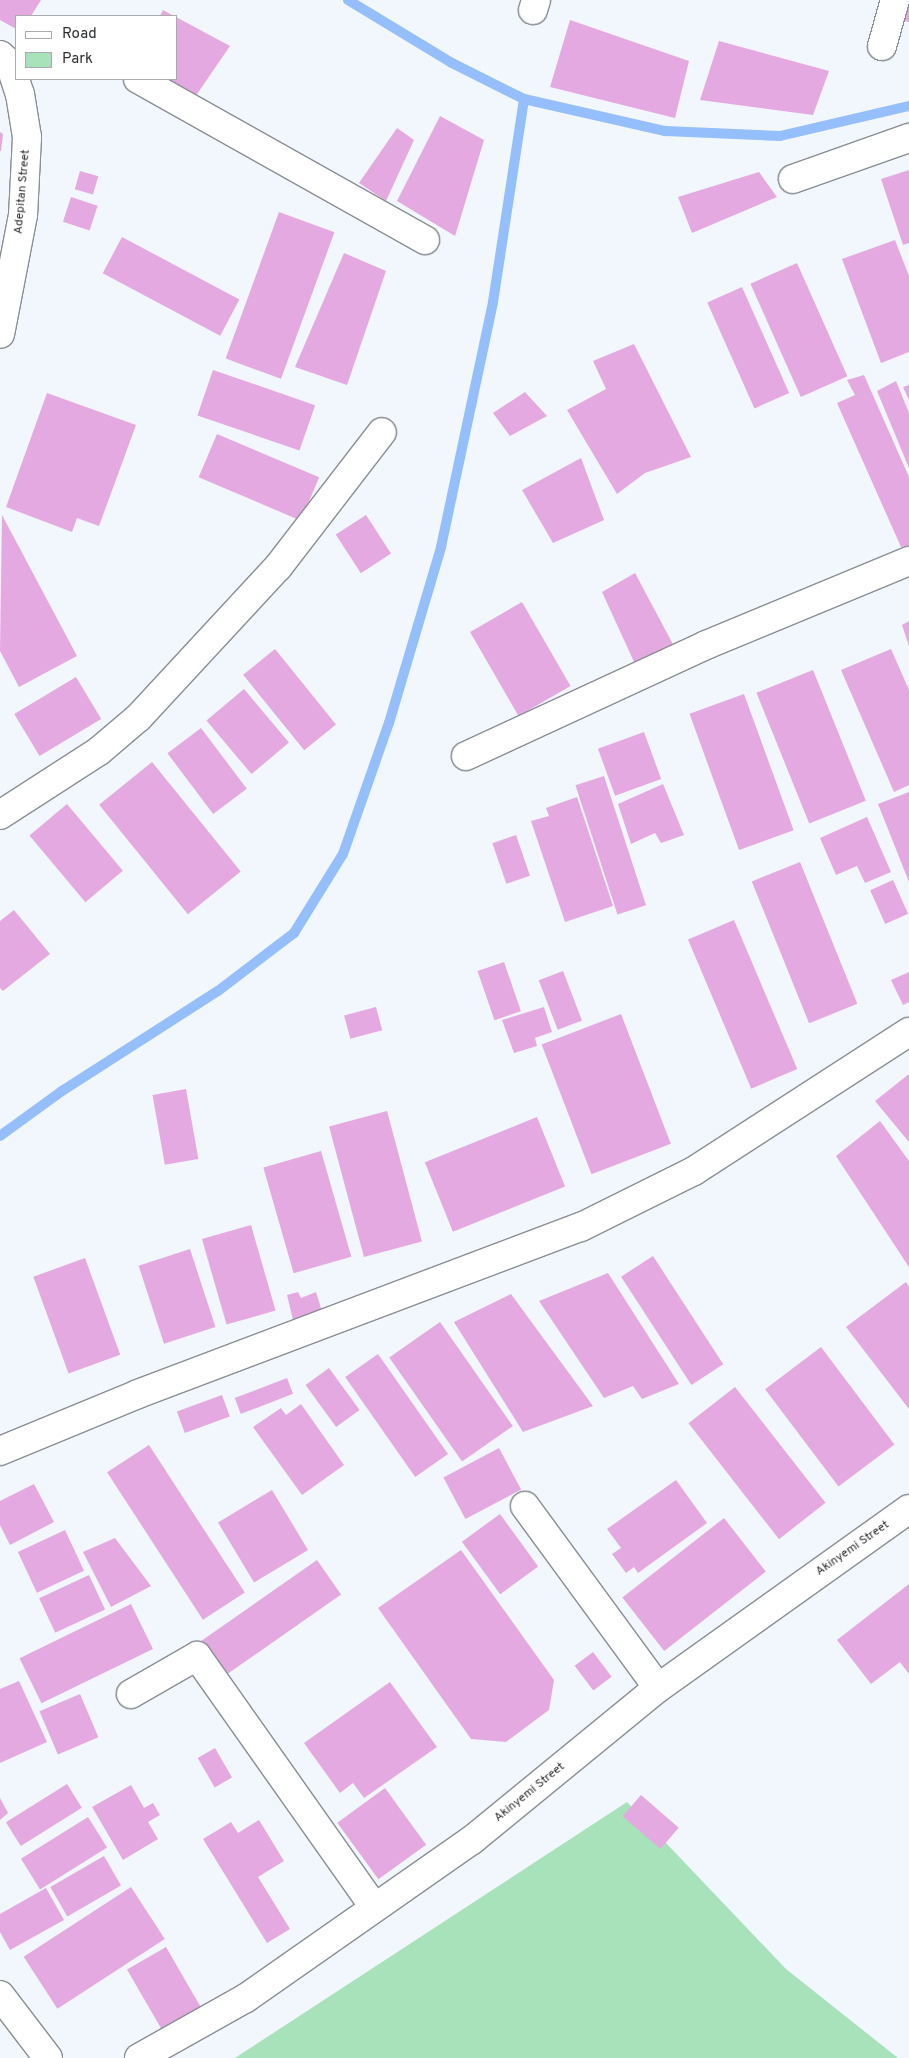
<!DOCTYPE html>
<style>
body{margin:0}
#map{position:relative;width:909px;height:2058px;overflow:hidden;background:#f1f7fd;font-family:Overpass,sans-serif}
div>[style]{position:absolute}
.green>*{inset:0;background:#a8e2bb}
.stream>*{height:10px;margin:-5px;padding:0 5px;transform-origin:5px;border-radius:5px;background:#94befc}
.building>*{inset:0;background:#e4a9e1;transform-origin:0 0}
.roads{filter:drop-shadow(1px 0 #8a8f94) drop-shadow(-1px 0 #8a8f94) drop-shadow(0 1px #8a8f94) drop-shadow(0 -1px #8a8f94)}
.minor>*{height:28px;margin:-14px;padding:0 14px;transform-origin:14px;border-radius:14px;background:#fff}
span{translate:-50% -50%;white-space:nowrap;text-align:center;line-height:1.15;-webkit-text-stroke:4.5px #fff;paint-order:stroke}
.street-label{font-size:12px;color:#2c2e31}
.legend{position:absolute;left:15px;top:15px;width:162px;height:65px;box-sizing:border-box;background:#fff;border:1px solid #ababad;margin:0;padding:6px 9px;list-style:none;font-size:15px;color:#2c2e31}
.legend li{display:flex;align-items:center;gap:10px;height:25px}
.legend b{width:25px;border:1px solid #ababad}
</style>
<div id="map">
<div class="green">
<i style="clip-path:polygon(627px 1802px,786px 1969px,898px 2058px,235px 2058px)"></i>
</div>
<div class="stream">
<i style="left:348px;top:0;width:122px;rotate:31.2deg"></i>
<i style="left:452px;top:63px;width:80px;rotate:26.6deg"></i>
<i style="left:524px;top:99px;width:145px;rotate:12.8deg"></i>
<i style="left:665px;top:131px;width:115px;rotate:2.5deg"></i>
<i style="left:780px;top:136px;width:132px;rotate:-13.1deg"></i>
<i style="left:0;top:1136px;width:77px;rotate:-36deg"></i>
<i style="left:62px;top:1091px;width:185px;rotate:-32.7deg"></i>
<i style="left:218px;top:991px;width:96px;rotate:-37.3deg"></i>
<i style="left:294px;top:933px;width:93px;rotate:-58.2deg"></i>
<i style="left:343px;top:854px;width:139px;rotate:-70.7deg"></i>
<i style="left:389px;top:723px;width:184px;rotate:-73.5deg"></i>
<i style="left:441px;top:547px;width:250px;rotate:-78deg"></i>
<i style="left:493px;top:302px;width:205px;rotate:-81.3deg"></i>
</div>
<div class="building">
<i style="clip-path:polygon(0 0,41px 0,31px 16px,16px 16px,16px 29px,0 20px)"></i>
<i style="clip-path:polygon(906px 0,909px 0,909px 22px,900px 20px)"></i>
<i style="clip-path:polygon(163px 10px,174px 16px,160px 16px)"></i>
<i style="clip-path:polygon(176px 17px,230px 46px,193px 100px,154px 79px,176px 79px)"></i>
<i style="clip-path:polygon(570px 20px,689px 61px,675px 118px,550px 87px)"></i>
<i style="clip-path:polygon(719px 41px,829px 71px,813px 115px,700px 100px)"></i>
<i style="clip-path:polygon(440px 116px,484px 140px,455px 236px,397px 201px)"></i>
<i style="clip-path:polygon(397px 128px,414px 140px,386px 201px,359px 183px)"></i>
<i style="clip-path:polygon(0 132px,3px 134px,1px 151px,0 151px)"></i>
<i style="clip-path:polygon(909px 170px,909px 243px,903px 245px,881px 179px)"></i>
<i style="left:80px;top:171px;width:19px;height:19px;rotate:16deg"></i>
<i style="clip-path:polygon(759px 172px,777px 197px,692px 233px,678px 197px)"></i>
<i style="left:71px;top:197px;width:28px;height:26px;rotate:18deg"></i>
<i style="left:279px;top:212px;width:59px;height:156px;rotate:20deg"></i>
<i style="left:122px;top:237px;width:133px;height:41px;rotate:28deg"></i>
<i style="clip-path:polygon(895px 240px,909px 276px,909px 352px,881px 363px,842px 259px)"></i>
<i style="clip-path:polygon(344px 253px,386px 271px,347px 385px,295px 367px)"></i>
<i style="left:797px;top:263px;width:124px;height:51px;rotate:66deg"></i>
<i style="left:742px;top:287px;width:116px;height:38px;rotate:66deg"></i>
<i style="clip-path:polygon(634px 344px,691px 457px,645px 473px,617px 494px,567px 410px,606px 389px,593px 361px)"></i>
<i style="left:213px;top:370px;width:108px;height:48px;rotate:19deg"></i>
<i style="clip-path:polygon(864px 375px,909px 477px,909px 545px,901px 547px,837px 403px,855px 395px,847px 380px)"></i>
<i style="clip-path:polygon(896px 381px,909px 413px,909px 468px,877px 391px)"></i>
<i style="clip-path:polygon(909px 385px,909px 400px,903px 387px)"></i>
<i style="clip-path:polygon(525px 392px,547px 416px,510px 436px,493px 413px)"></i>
<i style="clip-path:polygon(47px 393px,136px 425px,99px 526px,77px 518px,72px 532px,6px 507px)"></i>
<i style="left:217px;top:434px;width:111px;height:47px;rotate:23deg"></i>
<i style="clip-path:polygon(581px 458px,604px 520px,553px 543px,522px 490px)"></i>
<i style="clip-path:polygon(2px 515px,77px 656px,19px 687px,0 651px)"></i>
<i style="left:366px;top:515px;width:46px;height:36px;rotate:57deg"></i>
<i style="clip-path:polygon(635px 573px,675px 648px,635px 664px,602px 592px)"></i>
<i style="left:522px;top:602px;width:97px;height:60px;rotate:60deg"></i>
<i style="clip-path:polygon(909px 621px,909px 646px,902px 625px)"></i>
<i style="left:275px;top:649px;width:97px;height:41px;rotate:51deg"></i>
<i style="clip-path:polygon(891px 649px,909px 690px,909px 785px,894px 792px,841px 670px)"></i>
<i style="left:813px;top:670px;width:141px;height:61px;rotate:68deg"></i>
<i style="left:76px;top:677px;width:49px;height:72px;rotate:59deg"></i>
<i style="left:244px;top:689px;width:70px;height:49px;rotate:50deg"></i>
<i style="left:744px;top:694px;width:145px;height:58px;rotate:70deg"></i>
<i style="left:201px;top:728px;width:76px;height:42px;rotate:53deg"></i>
<i style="left:644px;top:732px;width:50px;height:49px;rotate:70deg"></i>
<i style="left:152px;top:762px;width:141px;height:68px;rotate:51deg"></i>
<i style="left:604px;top:776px;width:136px;height:30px;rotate:72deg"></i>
<i style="clip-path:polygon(663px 784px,684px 835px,661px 843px,655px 833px,631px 844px,618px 804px)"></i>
<i style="clip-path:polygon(909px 792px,909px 882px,878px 804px)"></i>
<i style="clip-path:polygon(577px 797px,613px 906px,565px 922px,531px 821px,549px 816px,546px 808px)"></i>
<i style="left:67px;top:804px;width:87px;height:49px;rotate:50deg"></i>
<i style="clip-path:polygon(867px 817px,891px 872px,865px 883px,857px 866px,836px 875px,820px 838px)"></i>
<i style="left:516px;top:835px;width:43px;height:25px;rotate:71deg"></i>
<i style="left:800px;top:862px;width:153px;height:52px;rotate:68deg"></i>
<i style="left:893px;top:880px;width:37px;height:25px;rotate:66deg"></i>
<i style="clip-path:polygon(14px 910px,50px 954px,3px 991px,0 988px,0 921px)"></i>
<i style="left:734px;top:920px;width:162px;height:50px;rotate:67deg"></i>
<i style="left:504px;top:962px;width:52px;height:28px;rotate:71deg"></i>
<i style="left:563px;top:971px;width:53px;height:26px;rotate:69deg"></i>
<i style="clip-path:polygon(909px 972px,909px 1002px,903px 1005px,891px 980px)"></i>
<i style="left:376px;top:1007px;width:24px;height:33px;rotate:75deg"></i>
<i style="clip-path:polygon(544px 1007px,552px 1032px,535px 1038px,537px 1046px,514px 1053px,502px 1020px)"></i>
<i style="left:621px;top:1014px;width:139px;height:85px;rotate:69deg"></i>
<i style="clip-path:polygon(909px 1074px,909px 1142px,875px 1101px)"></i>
<i style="left:186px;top:1089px;width:71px;height:34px;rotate:80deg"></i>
<i style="left:387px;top:1111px;width:135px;height:60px;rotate:75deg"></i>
<i style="left:537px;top:1117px;width:75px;height:121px;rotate:68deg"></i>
<i style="clip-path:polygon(880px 1121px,909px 1161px,909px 1267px,836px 1156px)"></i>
<i style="left:321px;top:1151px;width:110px;height:60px;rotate:74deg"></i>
<i style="left:251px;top:1225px;width:89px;height:51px;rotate:74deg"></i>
<i style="left:190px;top:1249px;width:82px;height:54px;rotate:72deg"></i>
<i style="left:653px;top:1256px;width:129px;height:38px;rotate:57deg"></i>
<i style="left:85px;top:1258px;width:103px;height:55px;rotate:70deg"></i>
<i style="clip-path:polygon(608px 1273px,679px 1384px,642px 1399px,633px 1386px,604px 1398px,539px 1301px)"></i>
<i style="clip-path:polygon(906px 1282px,909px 1287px,909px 1409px,846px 1327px)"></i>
<i style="clip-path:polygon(298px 1292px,301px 1298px,316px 1292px,323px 1315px,294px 1324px,287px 1295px)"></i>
<i style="clip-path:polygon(511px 1294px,593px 1406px,523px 1432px,454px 1322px)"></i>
<i style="left:440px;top:1322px;width:127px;height:62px;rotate:55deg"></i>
<i style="left:821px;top:1347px;width:122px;height:70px;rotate:53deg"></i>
<i style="left:378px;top:1354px;width:122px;height:40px;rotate:55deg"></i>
<i style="left:329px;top:1368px;width:52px;height:29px;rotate:54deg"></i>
<i style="left:287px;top:1378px;width:17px;height:56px;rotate:69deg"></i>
<i style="left:735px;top:1387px;width:147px;height:59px;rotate:52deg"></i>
<i style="left:222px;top:1395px;width:23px;height:48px;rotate:70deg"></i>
<i style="clip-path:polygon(301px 1404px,344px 1465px,302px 1495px,253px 1427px,281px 1408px,286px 1415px)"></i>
<i style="left:149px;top:1445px;width:176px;height:50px;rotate:57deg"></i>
<i style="left:499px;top:1448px;width:47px;height:63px;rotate:62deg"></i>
<i style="clip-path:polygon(676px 1480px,707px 1523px,638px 1573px,634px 1567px,626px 1573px,612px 1554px,621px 1548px,607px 1529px)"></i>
<i style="clip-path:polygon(34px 1484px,54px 1522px,10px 1545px,0 1525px,0 1501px)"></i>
<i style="left:272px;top:1490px;width:70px;height:63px;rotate:59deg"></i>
<i style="left:500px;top:1514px;width:65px;height:47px;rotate:54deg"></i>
<i style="left:724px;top:1518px;width:68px;height:129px;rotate:52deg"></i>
<i style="left:65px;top:1530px;width:45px;height:52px;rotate:65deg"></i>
<i style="clip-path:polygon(115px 1538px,151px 1586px,111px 1607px,83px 1552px)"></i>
<i style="clip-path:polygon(461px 1550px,554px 1680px,549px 1710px,506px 1742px,471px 1739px,378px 1608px)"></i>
<i style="left:317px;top:1560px;width:42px;height:141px;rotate:55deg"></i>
<i style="left:89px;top:1575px;width:38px;height:55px;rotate:65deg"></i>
<i style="clip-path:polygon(909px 1584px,909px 1674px,900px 1662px,871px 1684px,837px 1640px)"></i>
<i style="left:131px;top:1604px;width:50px;height:124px;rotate:64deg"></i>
<i style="left:593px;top:1652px;width:31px;height:23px;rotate:53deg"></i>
<i style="clip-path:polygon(19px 1681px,47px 1742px,0 1763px,0 1689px)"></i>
<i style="clip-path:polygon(390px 1682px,437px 1747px,364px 1798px,353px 1783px,340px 1793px,304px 1743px)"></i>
<i style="left:80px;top:1694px;width:47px;height:44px;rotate:67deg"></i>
<i style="left:215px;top:1748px;width:34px;height:20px;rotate:60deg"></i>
<i style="left:67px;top:1784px;width:28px;height:72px;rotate:58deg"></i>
<i style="clip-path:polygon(131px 1785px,144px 1808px,153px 1803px,160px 1815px,148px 1822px,158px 1839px,123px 1860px,92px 1807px)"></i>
<i style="left:385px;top:1788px;width:70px;height:59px;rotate:54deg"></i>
<i style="left:641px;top:1795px;width:50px;height:28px;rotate:41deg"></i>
<i style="clip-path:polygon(0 1798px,8px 1813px,0 1820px)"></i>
<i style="left:88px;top:1817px;width:36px;height:79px;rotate:58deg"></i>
<i style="clip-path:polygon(259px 1820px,284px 1861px,258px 1877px,290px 1929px,267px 1943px,203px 1839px,231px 1822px,238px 1833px)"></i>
<i style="left:104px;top:1856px;width:34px;height:62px;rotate:60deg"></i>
<i style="left:131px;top:1887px;width:62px;height:128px;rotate:57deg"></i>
<i style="clip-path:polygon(46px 1888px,64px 1920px,10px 1950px,0 1932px,0 1914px)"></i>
<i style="left:166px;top:1947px;width:74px;height:45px;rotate:60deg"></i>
</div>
<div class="roads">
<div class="minor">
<i style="left:533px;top:10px;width:10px;rotate:-73deg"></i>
<i style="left:882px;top:46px;width:48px;rotate:-74.2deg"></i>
<i style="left:0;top:55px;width:13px;rotate:42deg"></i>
<i style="left:10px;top:64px;width:32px;rotate:72deg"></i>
<i style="left:20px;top:94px;width:44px;rotate:80.8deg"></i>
<i style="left:27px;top:137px;width:78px;rotate:92.9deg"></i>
<i style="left:23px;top:215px;width:121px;rotate:100.9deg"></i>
<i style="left:138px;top:79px;width:329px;rotate:29.3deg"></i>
<i style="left:793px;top:179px;width:123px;rotate:-19.5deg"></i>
<i style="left:466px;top:756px;width:264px;rotate:-24.8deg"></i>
<i style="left:706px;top:645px;width:220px;rotate:-22.5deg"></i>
<i style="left:0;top:815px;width:118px;rotate:-32.9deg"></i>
<i style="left:99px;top:751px;width:52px;rotate:-40.4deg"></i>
<i style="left:139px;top:717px;width:205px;rotate:-47.2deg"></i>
<i style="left:278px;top:567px;width:170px;rotate:-52.4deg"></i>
<i style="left:0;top:1451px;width:149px;rotate:-22.4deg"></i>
<i style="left:138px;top:1394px;width:473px;rotate:-20.7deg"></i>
<i style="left:581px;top:1227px;width:126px;rotate:-26.4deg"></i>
<i style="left:694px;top:1171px;width:256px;rotate:-32.9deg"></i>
<i style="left:525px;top:1506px;width:225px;rotate:53.8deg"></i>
<i style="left:131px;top:1694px;width:76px;rotate:-29.9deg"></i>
<i style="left:197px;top:1656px;width:307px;rotate:54.8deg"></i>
<i style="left:0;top:1995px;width:79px;rotate:52.7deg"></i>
<i style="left:139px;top:2058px;width:123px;rotate:-29.3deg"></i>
<i style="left:246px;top:1998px;width:276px;rotate:-35deg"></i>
<i style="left:472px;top:1840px;width:240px;rotate:-39.3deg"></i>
<i style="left:658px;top:1688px;width:308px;rotate:-35.5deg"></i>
</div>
</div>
<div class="street-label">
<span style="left:23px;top:192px;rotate:-85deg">Adepitan Street</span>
<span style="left:853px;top:1549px;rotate:-35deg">Akinyemi Street</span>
<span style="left:530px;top:1793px;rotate:-39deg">Akinyemi Street</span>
</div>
<ul class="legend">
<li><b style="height:6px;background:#fff"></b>Road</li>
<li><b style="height:14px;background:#a8e2bb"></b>Park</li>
</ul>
</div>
